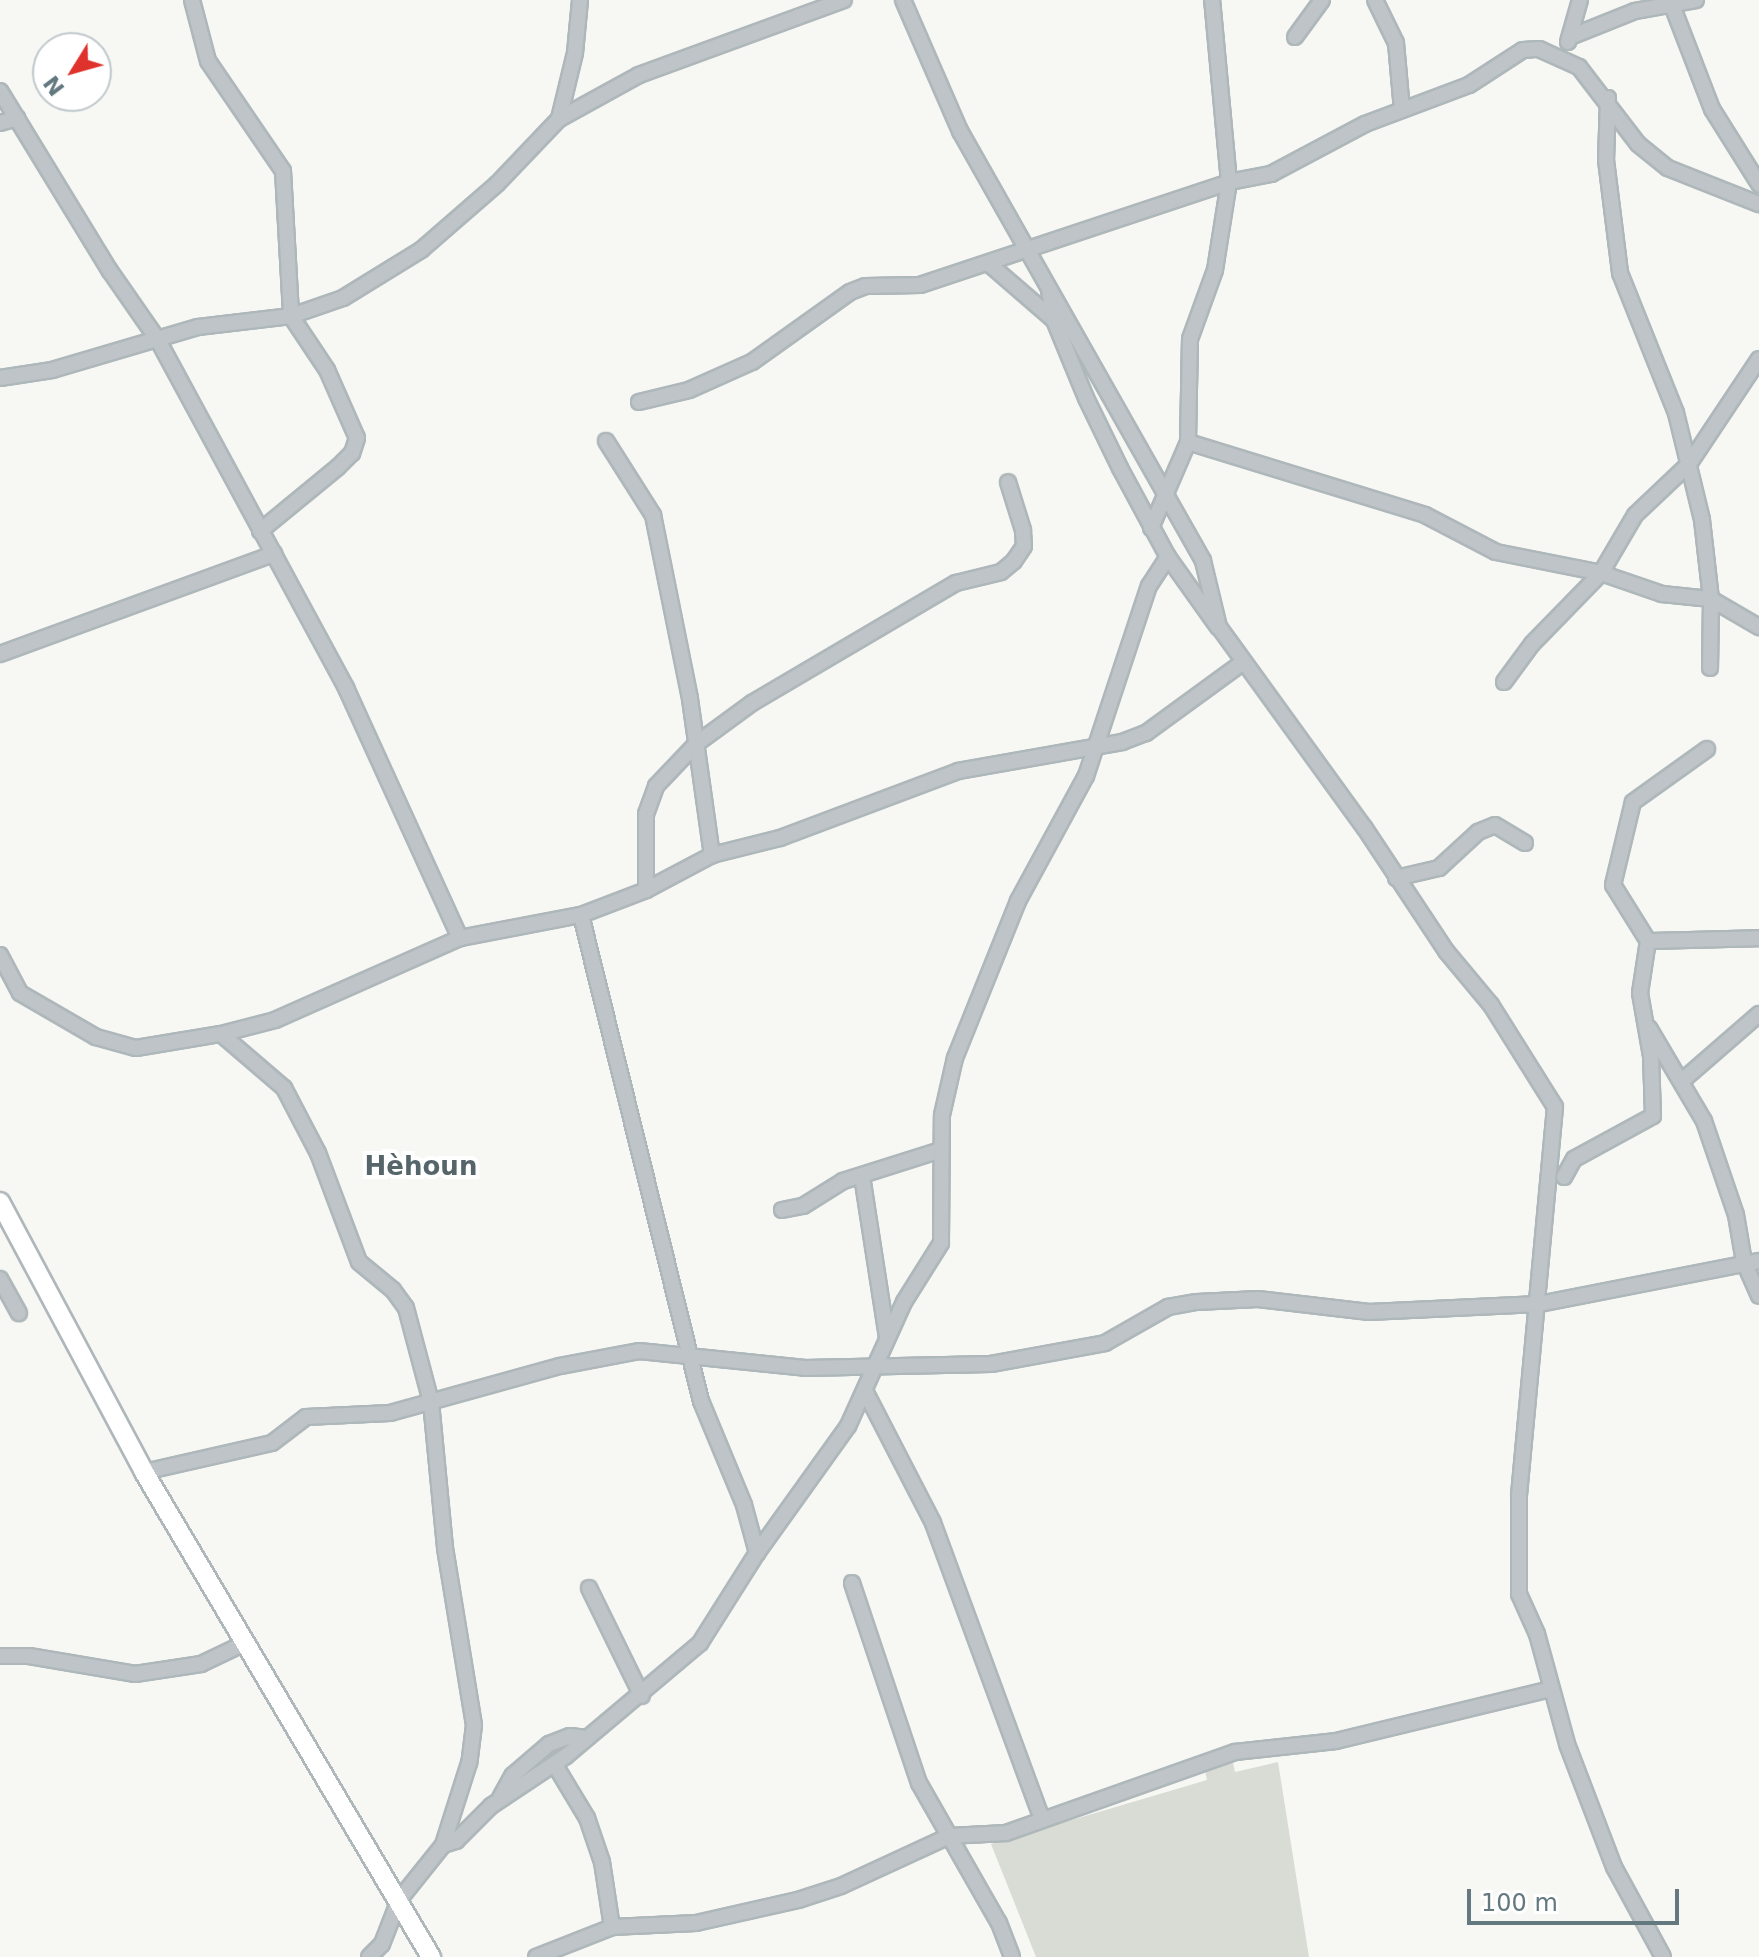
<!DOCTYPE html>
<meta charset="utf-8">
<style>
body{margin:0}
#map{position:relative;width:1759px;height:1957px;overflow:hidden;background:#f7f7f4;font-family:"DejaVu Sans",sans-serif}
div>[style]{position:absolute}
.green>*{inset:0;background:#d8dcd4}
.roads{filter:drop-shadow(2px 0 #aeb7ba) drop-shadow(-2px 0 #aeb7ba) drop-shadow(0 2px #aeb7ba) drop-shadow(0 -2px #aeb7ba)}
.street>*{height:14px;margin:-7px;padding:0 7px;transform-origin:7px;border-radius:7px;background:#bec4c7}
.secondary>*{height:18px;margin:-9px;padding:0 9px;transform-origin:9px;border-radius:9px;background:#fff}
span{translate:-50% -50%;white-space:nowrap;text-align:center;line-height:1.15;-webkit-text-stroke:8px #fff;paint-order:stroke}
.quarter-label{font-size:26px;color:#55656a;font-weight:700}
.north{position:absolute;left:32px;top:32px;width:80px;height:80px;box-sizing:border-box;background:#fff;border:2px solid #c1c9cc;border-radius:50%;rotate:233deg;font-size:22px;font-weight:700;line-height:32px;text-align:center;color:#63787f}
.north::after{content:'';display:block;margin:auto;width:28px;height:36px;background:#e0322c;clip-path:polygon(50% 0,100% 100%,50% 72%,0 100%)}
.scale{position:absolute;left:1467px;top:1889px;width:212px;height:36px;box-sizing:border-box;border:4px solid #63787f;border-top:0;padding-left:10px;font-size:24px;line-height:28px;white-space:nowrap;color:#63787f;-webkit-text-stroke:6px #fff;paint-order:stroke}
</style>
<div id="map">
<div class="green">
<i style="clip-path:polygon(1232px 1758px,1235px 1772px,1278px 1762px,1309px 1957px,1036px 1957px,991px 1844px,1207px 1780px,1204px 1766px)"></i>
</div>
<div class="roads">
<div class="street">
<i style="left:192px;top:0;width:63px;rotate:75.3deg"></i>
<i style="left:208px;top:61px;width:133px;rotate:55.7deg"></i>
<i style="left:283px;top:171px;width:145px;rotate:86.8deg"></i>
<i style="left:291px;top:316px;width:65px;rotate:56.3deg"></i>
<i style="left:327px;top:370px;width:74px;rotate:66.2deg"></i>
<i style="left:357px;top:438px;width:16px;rotate:108deg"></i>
<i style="left:352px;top:453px;width:20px;rotate:135deg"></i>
<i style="left:338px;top:467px;width:101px;rotate:140.6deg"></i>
<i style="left:903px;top:0;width:143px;rotate:66.5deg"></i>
<i style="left:960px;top:131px;width:494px;rotate:60.5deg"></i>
<i style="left:1203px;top:561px;width:68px;rotate:76.4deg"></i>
<i style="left:1219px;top:627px;width:247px;rotate:54.1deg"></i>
<i style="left:1364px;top:827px;width:149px;rotate:56.5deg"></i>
<i style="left:1446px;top:951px;width:70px;rotate:50.2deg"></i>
<i style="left:1491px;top:1005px;width:120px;rotate:57.9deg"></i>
<i style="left:1555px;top:1107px;width:391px;rotate:95.3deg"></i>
<i style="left:1519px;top:1496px;width:98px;rotate:90deg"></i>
<i style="left:1519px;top:1594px;width:44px;rotate:65.8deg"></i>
<i style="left:1537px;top:1634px;width:114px;rotate:74.7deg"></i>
<i style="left:1567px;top:1744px;width:132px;rotate:69.1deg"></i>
<i style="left:1614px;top:1867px;width:102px;rotate:61.4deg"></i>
<i style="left:1375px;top:0;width:48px;rotate:64deg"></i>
<i style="left:1396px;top:43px;width:67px;rotate:84.9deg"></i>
<i style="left:1670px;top:0;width:117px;rotate:68.9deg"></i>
<i style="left:1712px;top:109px;width:89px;rotate:57.9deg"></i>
<i style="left:1295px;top:37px;width:46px;rotate:-53.9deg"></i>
<i style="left:1570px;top:37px;width:70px;rotate:-21.8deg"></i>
<i style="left:1635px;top:11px;width:62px;rotate:-10.2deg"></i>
<i style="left:1568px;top:42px;width:44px;rotate:-74.1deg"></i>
<i style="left:0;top:91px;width:211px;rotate:58.6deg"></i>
<i style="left:110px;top:271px;width:84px;rotate:55.2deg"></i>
<i style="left:158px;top:340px;width:396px;rotate:61.6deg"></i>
<i style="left:346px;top:688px;width:275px;rotate:65.5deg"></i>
<i style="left:1608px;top:98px;width:62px;rotate:91.8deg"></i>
<i style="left:1606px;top:160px;width:114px;rotate:82.9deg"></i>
<i style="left:1620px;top:273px;width:151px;rotate:68.2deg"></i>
<i style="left:1676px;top:413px;width:110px;rotate:76.3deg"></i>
<i style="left:1702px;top:520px;width:80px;rotate:83.5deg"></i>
<i style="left:1711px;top:599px;width:69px;rotate:90.8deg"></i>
<i style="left:559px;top:119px;width:68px;rotate:-76.4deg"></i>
<i style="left:575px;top:53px;width:53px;rotate:-84.6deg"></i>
<i style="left:0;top:123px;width:18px;rotate:-16deg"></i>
<i style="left:988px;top:263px;width:87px;rotate:40.8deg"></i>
<i style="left:1049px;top:290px;width:30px;rotate:81deg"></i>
<i style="left:1054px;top:320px;width:84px;rotate:67.7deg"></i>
<i style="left:1086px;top:398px;width:78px;rotate:64.1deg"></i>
<i style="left:1120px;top:468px;width:101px;rotate:61.7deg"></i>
<i style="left:1168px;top:557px;width:86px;rotate:54.5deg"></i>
<i style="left:0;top:378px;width:53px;rotate:-8.7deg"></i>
<i style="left:52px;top:370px;width:152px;rotate:-16.4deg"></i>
<i style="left:198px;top:327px;width:94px;rotate:-6.7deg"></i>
<i style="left:291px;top:316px;width:55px;rotate:-19.1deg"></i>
<i style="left:343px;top:298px;width:92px;rotate:-31.6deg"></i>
<i style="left:421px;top:250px;width:101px;rotate:-41deg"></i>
<i style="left:497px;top:184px;width:90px;rotate:-46.4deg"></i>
<i style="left:559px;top:119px;width:91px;rotate:-28.8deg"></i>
<i style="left:639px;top:75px;width:218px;rotate:-20.1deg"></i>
<i style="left:639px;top:402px;width:51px;rotate:-13.5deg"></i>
<i style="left:689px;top:390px;width:69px;rotate:-24deg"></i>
<i style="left:752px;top:362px;width:120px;rotate:-35.5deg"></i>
<i style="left:850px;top:292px;width:17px;rotate:-21deg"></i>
<i style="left:866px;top:286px;width:54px;rotate:-1.1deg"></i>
<i style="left:920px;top:285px;width:326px;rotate:-18.4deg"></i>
<i style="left:1229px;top:182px;width:43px;rotate:-10.8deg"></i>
<i style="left:1271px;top:174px;width:106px;rotate:-28deg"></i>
<i style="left:1365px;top:124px;width:111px;rotate:-20.6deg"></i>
<i style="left:1469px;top:85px;width:64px;rotate:-32.9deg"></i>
<i style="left:1523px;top:50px;width:16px;rotate:-4deg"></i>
<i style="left:1539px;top:49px;width:44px;rotate:24.2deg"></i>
<i style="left:1579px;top:67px;width:97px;rotate:52.5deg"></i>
<i style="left:1638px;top:144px;width:38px;rotate:39deg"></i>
<i style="left:1668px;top:168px;width:98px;rotate:21.6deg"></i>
<i style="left:606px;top:441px;width:88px;rotate:57.6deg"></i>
<i style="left:653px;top:515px;width:188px;rotate:78.6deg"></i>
<i style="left:690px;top:699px;width:158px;rotate:82deg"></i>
<i style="left:1188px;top:442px;width:248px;rotate:17.1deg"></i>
<i style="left:1425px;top:515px;width:80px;rotate:27.5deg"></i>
<i style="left:1496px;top:552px;width:107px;rotate:11.3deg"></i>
<i style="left:1601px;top:573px;width:65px;rotate:19deg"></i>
<i style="left:1662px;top:594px;width:49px;rotate:5.8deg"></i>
<i style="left:1711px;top:599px;width:56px;rotate:30.3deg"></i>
<i style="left:1151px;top:528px;width:94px;rotate:-66.7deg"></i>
<i style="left:1188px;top:442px;width:103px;rotate:-88.9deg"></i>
<i style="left:1190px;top:339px;width:73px;rotate:-70.1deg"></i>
<i style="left:1215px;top:270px;width:89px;rotate:-81deg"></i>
<i style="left:1229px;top:182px;width:183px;rotate:-95.3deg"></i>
<i style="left:0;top:654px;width:292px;rotate:-20.1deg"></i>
<i style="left:1504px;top:682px;width:47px;rotate:-53.6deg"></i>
<i style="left:1532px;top:644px;width:99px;rotate:-45.8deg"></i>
<i style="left:1601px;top:573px;width:67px;rotate:-59.6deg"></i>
<i style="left:1635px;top:515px;width:74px;rotate:-43.4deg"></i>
<i style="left:1689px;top:464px;width:126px;rotate:-56.3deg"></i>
<i style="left:1396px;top:878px;width:44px;rotate:-13.1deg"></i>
<i style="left:1439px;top:868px;width:53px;rotate:-42.7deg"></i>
<i style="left:1478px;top:832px;width:18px;rotate:-22deg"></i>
<i style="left:1495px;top:825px;width:35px;rotate:31deg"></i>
<i style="left:646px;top:890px;width:76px;rotate:-90deg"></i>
<i style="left:646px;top:814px;width:30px;rotate:-70deg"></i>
<i style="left:656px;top:786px;width:58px;rotate:-46.4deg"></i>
<i style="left:696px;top:744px;width:69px;rotate:-36.2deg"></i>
<i style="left:752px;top:703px;width:237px;rotate:-30.5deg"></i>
<i style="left:956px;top:583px;width:46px;rotate:-13.7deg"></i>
<i style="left:1001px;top:572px;width:17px;rotate:-40deg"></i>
<i style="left:1014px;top:561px;width:18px;rotate:-56deg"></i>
<i style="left:1024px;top:546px;width:16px;rotate:-94deg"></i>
<i style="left:1023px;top:530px;width:50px;rotate:-107.4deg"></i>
<i style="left:581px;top:915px;width:501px;rotate:76.13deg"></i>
<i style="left:701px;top:1401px;width:113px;rotate:67.5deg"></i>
<i style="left:744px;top:1505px;width:50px;rotate:74.8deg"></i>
<i style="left:1648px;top:941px;width:111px;rotate:-1.5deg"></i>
<i style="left:0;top:955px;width:43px;rotate:62.2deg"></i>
<i style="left:20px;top:993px;width:88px;rotate:30.1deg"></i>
<i style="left:96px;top:1037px;width:41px;rotate:15.4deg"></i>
<i style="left:136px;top:1048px;width:86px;rotate:-9.4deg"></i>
<i style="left:221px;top:1034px;width:56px;rotate:-14.5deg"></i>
<i style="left:275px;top:1020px;width:202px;rotate:-23.9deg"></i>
<i style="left:460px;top:938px;width:123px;rotate:-10.8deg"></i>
<i style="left:581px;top:915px;width:70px;rotate:-21deg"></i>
<i style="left:646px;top:890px;width:75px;rotate:-27.9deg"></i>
<i style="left:712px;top:855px;width:70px;rotate:-14deg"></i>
<i style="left:780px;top:838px;width:190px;rotate:-20.6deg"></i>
<i style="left:958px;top:771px;width:167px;rotate:-10deg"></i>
<i style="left:1122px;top:742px;width:26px;rotate:-21deg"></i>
<i style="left:1146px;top:733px;width:119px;rotate:-36.1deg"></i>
<i style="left:1649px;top:1028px;width:108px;rotate:59.4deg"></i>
<i style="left:1704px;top:1121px;width:99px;rotate:71.2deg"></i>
<i style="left:1736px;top:1215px;width:48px;rotate:80.3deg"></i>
<i style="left:1744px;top:1262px;width:37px;rotate:66deg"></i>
<i style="left:221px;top:1034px;width:83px;rotate:40.6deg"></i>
<i style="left:284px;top:1088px;width:73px;rotate:62.4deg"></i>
<i style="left:318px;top:1153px;width:116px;rotate:69.4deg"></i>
<i style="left:359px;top:1262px;width:44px;rotate:39.5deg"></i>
<i style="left:393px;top:1290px;width:22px;rotate:54deg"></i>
<i style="left:406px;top:1308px;width:97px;rotate:75.1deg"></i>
<i style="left:431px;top:1402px;width:147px;rotate:84.5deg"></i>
<i style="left:445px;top:1548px;width:179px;rotate:80.7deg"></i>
<i style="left:474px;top:1725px;width:38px;rotate:97deg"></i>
<i style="left:469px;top:1763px;width:86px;rotate:107.6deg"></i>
<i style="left:1683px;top:1080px;width:101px;rotate:-41deg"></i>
<i style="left:862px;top:1176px;width:163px;rotate:81.2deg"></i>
<i style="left:1564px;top:1177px;width:21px;rotate:-61deg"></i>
<i style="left:1574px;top:1159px;width:90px;rotate:-28.6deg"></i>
<i style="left:1653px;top:1116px;width:60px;rotate:-91.9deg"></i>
<i style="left:1651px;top:1056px;width:64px;rotate:-99.9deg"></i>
<i style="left:1640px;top:993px;width:53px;rotate:-81.3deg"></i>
<i style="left:1648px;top:941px;width:66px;rotate:-122deg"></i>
<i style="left:1613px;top:885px;width:85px;rotate:-76.5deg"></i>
<i style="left:1633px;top:802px;width:91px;rotate:-35.6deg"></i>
<i style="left:782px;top:1210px;width:21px;rotate:-11deg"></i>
<i style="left:803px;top:1206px;width:47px;rotate:-32deg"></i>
<i style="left:843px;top:1181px;width:103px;rotate:-17.6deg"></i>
<i style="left:0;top:1279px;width:39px;rotate:61deg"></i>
<i style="left:865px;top:1391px;width:148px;rotate:62.7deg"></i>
<i style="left:933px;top:1523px;width:315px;rotate:69.8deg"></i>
<i style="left:144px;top:1472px;width:131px;rotate:-12.8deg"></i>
<i style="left:272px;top:1443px;width:43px;rotate:-37.4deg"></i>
<i style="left:306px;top:1417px;width:84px;rotate:-2.7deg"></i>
<i style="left:390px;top:1413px;width:176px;rotate:-15.5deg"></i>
<i style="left:560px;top:1366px;width:80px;rotate:-10.8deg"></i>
<i style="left:639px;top:1351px;width:167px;rotate:5.8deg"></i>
<i style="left:805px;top:1368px;width:186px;rotate:-1.2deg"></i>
<i style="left:991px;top:1364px;width:116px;rotate:-10.4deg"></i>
<i style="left:1105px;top:1343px;width:73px;rotate:-29.7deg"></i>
<i style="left:1168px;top:1307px;width:29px;rotate:-10deg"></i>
<i style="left:1197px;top:1302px;width:61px;rotate:-2.8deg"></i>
<i style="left:1258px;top:1299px;width:112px;rotate:6.7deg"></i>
<i style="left:1369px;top:1312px;width:170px;rotate:-2.7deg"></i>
<i style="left:1539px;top:1304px;width:224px;rotate:-11.1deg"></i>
<i style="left:852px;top:1583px;width:211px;rotate:71.5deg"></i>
<i style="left:919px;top:1783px;width:161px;rotate:60.3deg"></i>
<i style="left:999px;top:1923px;width:36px;rotate:69deg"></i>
<i style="left:589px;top:1588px;width:120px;rotate:63.9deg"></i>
<i style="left:0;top:1656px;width:29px"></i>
<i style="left:29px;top:1656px;width:108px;rotate:9.6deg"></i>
<i style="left:135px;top:1674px;width:67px;rotate:-8.6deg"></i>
<i style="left:201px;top:1664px;width:47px;rotate:-25.5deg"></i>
<i style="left:555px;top:1765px;width:62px;rotate:58.9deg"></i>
<i style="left:587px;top:1818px;width:46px;rotate:71.2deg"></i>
<i style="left:602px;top:1862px;width:66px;rotate:81.3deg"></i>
<i style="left:500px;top:1798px;width:26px;rotate:-61deg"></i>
<i style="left:513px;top:1775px;width:48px;rotate:-40.7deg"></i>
<i style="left:549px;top:1744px;width:22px;rotate:-21deg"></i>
<i style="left:570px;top:1736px;width:17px;rotate:7deg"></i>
<i style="left:369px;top:1957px;width:18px;rotate:-45deg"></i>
<i style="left:382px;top:1944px;width:47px;rotate:-68.9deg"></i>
<i style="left:399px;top:1900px;width:70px;rotate:-51.3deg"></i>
<i style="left:443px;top:1845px;width:14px;rotate:-17deg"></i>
<i style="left:456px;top:1841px;width:49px;rotate:-45deg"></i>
<i style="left:491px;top:1806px;width:90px;rotate:-33.7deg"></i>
<i style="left:566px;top:1756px;width:175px;rotate:-40.1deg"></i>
<i style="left:700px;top:1643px;width:107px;rotate:-57.7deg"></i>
<i style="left:757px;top:1553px;width:156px;rotate:-54.4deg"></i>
<i style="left:848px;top:1426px;width:136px;rotate:-65.7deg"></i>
<i style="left:904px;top:1302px;width:70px;rotate:-57.9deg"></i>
<i style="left:941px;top:1243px;width:128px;rotate:-89.6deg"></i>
<i style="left:942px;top:1115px;width:58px;rotate:-77.2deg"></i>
<i style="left:955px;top:1058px;width:169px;rotate:-68.1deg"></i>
<i style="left:1018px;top:901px;width:142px;rotate:-61.5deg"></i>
<i style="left:1086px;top:776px;width:200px;rotate:-71.7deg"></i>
<i style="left:1149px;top:586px;width:35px;rotate:-57deg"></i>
<i style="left:536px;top:1957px;width:82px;rotate:-21.5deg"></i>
<i style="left:612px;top:1927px;width:84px;rotate:-2.7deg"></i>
<i style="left:696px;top:1923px;width:105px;rotate:-12.7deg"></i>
<i style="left:798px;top:1900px;width:45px;rotate:-18deg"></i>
<i style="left:841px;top:1886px;width:119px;rotate:-24.8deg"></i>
<i style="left:949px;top:1836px;width:57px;rotate:-3deg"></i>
<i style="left:1006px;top:1833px;width:243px;rotate:-19.5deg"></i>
<i style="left:1235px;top:1752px;width:102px;rotate:-6.2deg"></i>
<i style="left:1336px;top:1741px;width:221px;rotate:-13.6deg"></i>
</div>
<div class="secondary">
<i style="left:0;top:1202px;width:306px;rotate:61.9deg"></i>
<i style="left:144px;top:1472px;width:564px;rotate:59.38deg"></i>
</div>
</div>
<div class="quarter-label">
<span style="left:421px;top:1167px">Hèhoun</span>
</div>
<div class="north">N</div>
<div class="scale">100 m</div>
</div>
